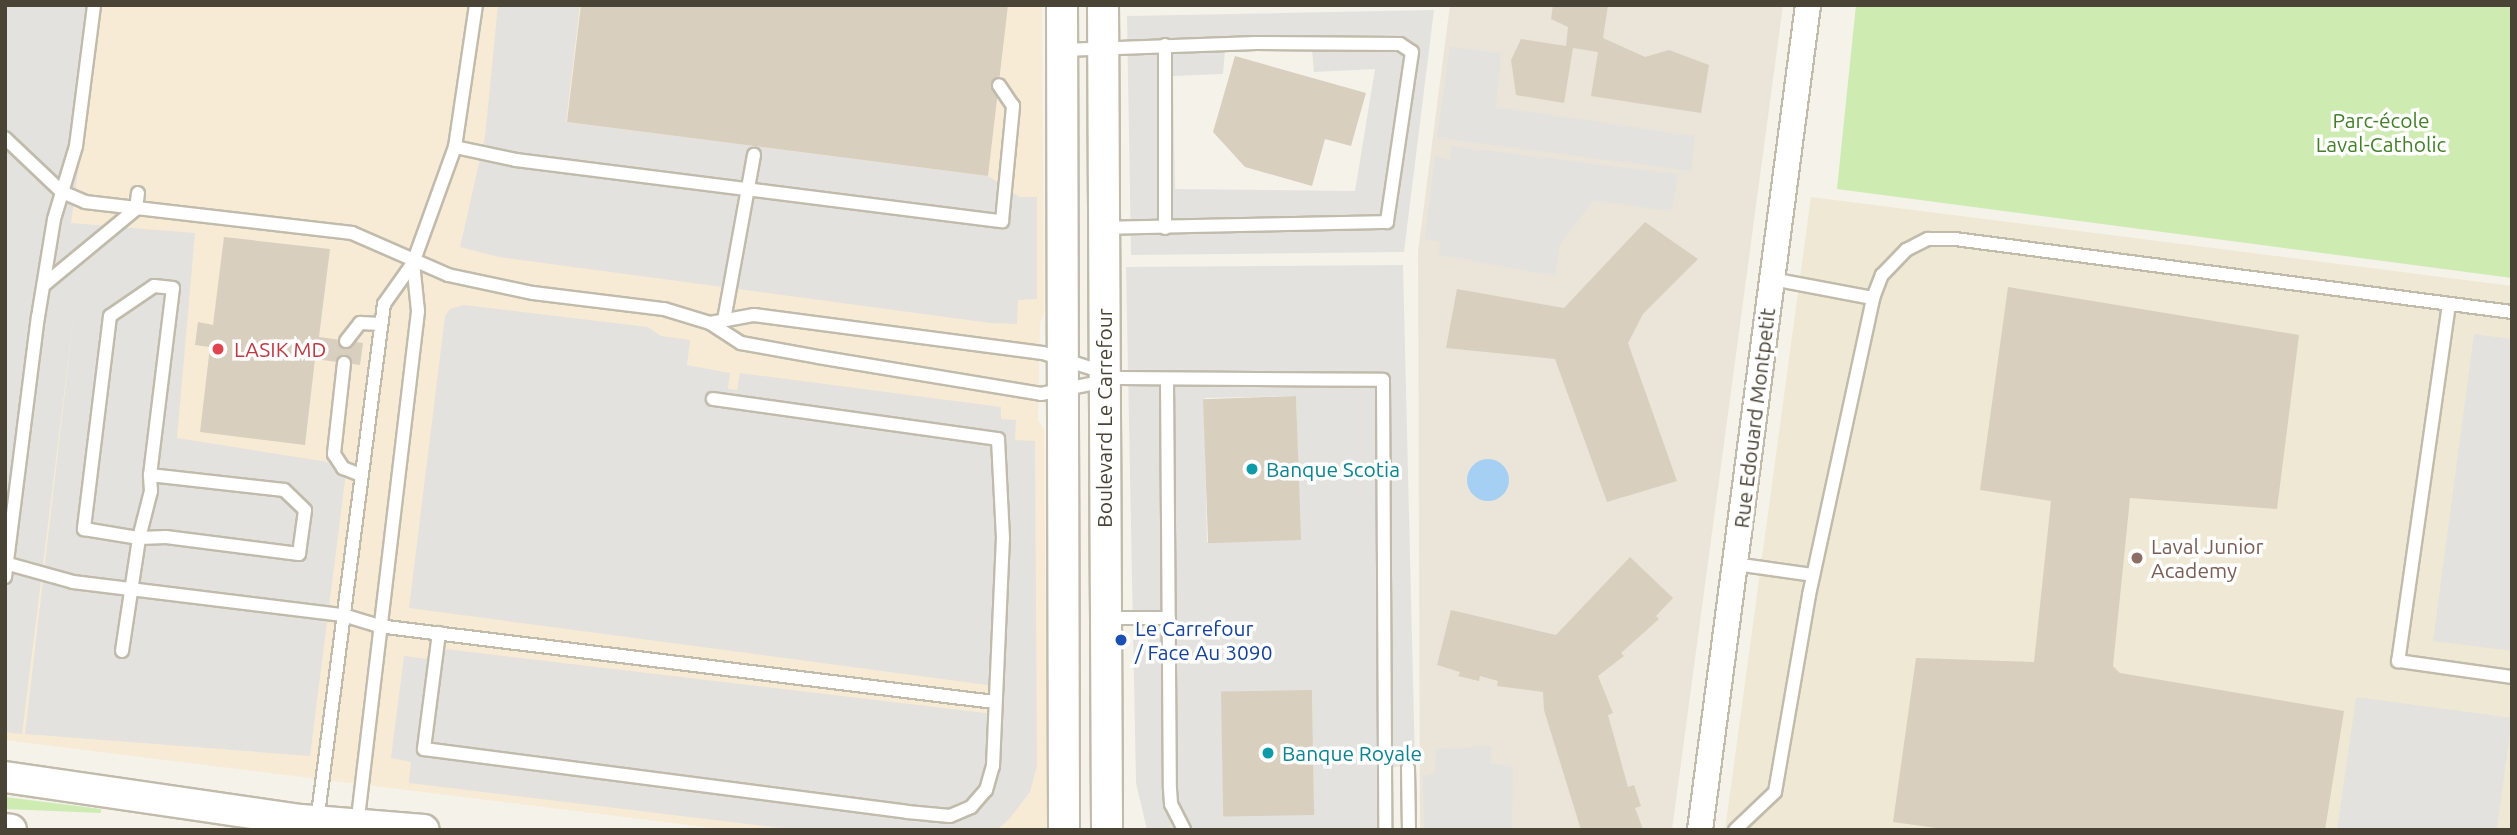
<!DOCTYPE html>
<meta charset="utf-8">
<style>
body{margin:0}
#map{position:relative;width:2517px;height:835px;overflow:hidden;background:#f5f2ea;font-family:Ubuntu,sans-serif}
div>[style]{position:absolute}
.residential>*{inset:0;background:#eae5d8}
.commercial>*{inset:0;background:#f7ebd5}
.education>*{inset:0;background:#efe8d4}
.green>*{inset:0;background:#ceebb2}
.parking>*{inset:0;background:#e4e2de}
.water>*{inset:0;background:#a5d0f3}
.round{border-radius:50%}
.building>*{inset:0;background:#d8cfbf;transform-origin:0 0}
.roads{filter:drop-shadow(2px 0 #c1bbac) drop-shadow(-2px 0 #c1bbac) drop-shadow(0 2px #c1bbac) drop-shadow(0 -2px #c1bbac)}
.service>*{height:12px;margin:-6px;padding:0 6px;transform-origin:6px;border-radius:6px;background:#fff}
.minor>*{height:24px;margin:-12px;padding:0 12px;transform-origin:12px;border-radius:12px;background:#fff}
.tertiary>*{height:30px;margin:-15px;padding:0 15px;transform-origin:15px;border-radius:15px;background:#fff}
.dots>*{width:19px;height:19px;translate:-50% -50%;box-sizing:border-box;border:4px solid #fff;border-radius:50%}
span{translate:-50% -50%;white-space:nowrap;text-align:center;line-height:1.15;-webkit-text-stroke:7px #fff;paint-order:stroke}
.park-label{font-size:21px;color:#447f28}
.health-label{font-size:21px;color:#be3a42}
.left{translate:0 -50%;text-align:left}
.street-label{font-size:21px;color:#4a4437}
.culture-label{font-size:21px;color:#0d838f}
.education-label{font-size:21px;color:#785e54}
.transit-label{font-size:21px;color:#164399}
.frame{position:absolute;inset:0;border:7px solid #4a4437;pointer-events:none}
</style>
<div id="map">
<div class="residential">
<i style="clip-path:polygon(1450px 5px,1783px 5px,1672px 830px,1420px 830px,1418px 252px)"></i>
</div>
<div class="commercial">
<i style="clip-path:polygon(5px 5px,1042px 5px,1044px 314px,1040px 323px,1038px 420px,1044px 430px,1047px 830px,728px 830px,5px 740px)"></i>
</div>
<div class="education">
<i style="clip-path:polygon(1811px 197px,2512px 286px,2512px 830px,1725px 830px)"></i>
</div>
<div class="green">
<i style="clip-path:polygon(1856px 5px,2512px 5px,2512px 278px,1837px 189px)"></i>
<i style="clip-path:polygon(5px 797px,101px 809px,101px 813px,5px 809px)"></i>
</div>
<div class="parking">
<i style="clip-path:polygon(5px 5px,101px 5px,71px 223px,195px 233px,177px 438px,347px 465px,310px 756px,25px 734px,75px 306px,22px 734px,5px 732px)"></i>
<i style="clip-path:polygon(498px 5px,580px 5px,566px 122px,988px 176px,1020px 197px,1037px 197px,1037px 299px,1018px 300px,1017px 324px,990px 323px,499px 257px,460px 247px,485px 137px)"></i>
<i style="clip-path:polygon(evenodd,1434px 10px,1404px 252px,1131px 255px,1127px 16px,1434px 10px,1225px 50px,1312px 50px,1314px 72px,1375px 69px,1355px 191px,1175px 189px,1173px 76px,1223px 74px,1225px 50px)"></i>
<i style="clip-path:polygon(1450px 47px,1501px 53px,1496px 107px,1695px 136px,1691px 171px,1437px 138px)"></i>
<i style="clip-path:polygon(1451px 146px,1678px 174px,1672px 211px,1593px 201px,1560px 244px,1555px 276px,1439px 255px,1440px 241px,1425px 239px,1435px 156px,1450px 160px)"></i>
<i style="clip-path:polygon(evenodd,1403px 265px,1415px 763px,1391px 768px,1391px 830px,1147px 830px,1136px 783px,1126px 267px,1403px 265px,1296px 396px,1300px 539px,1207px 542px,1204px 398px,1296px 396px,1403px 265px,1312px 690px,1314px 814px,1224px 816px,1223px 816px,1312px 690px)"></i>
<i style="clip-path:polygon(464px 305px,648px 327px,661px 336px,690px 340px,687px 365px,730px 373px,728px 389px,737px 390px,740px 373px,1001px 407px,1001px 419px,1016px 420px,1015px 440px,1035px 441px,1037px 766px,1030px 792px,1010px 818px,997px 830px,797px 830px,409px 783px,411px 762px,391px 758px,404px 656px,435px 660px,437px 648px,994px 714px,995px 686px,409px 608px,445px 316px,450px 309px)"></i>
<i style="clip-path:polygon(2474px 334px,2512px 339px,2512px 651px,2433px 641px)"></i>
<i style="clip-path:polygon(2356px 697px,2512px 718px,2497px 830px,2337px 830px)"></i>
<i style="clip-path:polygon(1491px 746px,1491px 764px,1513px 766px,1512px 830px,1424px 830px,1423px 776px,1435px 773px,1436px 749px)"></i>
</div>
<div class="water">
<i class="round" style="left:1467px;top:459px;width:42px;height:42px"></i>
</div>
<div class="building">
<i style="clip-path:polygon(581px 5px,1008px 5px,988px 176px,567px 122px)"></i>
<i style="clip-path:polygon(1553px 5px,1608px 5px,1603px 38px,1645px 57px,1669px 50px,1709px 65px,1701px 113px,1591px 96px,1598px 52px,1573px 48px,1564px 103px,1516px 95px,1511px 60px,1521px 39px,1566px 46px,1568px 27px,1551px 19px)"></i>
<i style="clip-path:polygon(1235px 56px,1366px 93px,1351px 146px,1325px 139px,1312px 186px,1245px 167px,1213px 132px)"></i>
<i style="clip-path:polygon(1645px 222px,1698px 259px,1643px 314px,1628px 343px,1677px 481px,1607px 502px,1555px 359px,1446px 348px,1457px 289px,1564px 308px)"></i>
<i style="clip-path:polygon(224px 237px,330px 249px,319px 337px,363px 343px,360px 365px,315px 359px,305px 445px,200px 432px,210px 347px,195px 345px,198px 322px,213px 325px)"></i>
<i style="clip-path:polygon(2008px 287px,2299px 335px,2277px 509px,2130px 498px,2113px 666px,2120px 673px,2344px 711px,2325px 830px,1951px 830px,1893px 822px,1916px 658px,2034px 662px,2051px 501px,1980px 490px)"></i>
<i style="left:1296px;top:396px;width:144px;height:93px;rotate:88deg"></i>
<i style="clip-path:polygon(1630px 557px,1673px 598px,1656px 616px,1659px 619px,1621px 653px,1624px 656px,1598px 676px,1613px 713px,1608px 715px,1628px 787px,1634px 785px,1641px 806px,1635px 808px,1643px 829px,1581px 830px,1544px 710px,1543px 692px,1497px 686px,1498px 681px,1480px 676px,1479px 681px,1458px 676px,1460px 672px,1437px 665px,1451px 610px,1556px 635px)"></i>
<i style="left:1312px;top:690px;width:125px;height:91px;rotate:89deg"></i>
</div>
<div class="roads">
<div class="service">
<i style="left:1165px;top:45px;width:183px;rotate:90deg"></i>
<i style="left:1063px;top:50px;width:193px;rotate:-2.1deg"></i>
<i style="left:1256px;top:43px;width:144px;rotate:0.4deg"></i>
<i style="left:1400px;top:44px;width:14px;rotate:34deg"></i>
<i style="left:1412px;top:52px;width:172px;rotate:98.4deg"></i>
<i style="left:1387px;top:222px;width:284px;rotate:178.8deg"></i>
<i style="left:5px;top:138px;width:79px;rotate:43.5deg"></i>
<i style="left:62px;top:192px;width:25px;rotate:23deg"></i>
<i style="left:85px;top:202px;width:269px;rotate:6.6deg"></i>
<i style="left:352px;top:233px;width:105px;rotate:23.6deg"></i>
<i style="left:448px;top:275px;width:87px;rotate:12deg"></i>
<i style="left:533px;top:293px;width:132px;rotate:7deg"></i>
<i style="left:664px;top:309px;width:48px;rotate:16.9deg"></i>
<i style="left:710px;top:323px;width:37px;rotate:33deg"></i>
<i style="left:741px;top:343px;width:78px;rotate:10.3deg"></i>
<i style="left:818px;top:357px;width:226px;rotate:9.4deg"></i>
<i style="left:1041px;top:394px;width:81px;rotate:-11.4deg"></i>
<i style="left:1120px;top:378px;width:263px;rotate:0.4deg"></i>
<i style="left:1383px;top:380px;width:450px;rotate:89.7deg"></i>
<i style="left:455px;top:147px;width:62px;rotate:12deg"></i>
<i style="left:516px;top:160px;width:490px;rotate:7.2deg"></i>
<i style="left:1002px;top:221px;width:116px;rotate:-84.5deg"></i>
<i style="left:1013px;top:106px;width:25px;rotate:-124deg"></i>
<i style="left:1772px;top:279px;width:103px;rotate:10.7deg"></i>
<i style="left:45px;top:284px;width:118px;rotate:-39.5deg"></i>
<i style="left:136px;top:209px;width:16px;rotate:-83deg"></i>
<i style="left:2449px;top:304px;width:361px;rotate:98.1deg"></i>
<i style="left:2398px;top:661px;width:115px;rotate:8deg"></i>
<i style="left:724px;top:320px;width:168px;rotate:-79.7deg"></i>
<i style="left:710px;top:323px;width:45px;rotate:-10.3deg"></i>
<i style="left:754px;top:315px;width:291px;rotate:7.5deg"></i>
<i style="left:1043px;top:353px;width:63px;rotate:17.6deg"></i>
<i style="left:346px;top:341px;width:23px;rotate:-52deg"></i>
<i style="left:360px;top:323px;width:21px;rotate:3deg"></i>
<i style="left:344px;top:363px;width:92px;rotate:96.3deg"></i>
<i style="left:334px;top:454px;width:17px;rotate:57deg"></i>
<i style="left:343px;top:468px;width:19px;rotate:21deg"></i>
<i style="left:1167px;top:379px;width:410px;rotate:89.6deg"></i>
<i style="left:1170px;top:789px;width:15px;rotate:86deg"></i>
<i style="left:1171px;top:804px;width:29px;rotate:63deg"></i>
<i style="left:5px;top:563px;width:71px;rotate:15.6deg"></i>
<i style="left:73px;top:582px;width:272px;rotate:7deg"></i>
<i style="left:343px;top:615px;width:37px;rotate:17deg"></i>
<i style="left:378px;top:626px;width:621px;rotate:7.03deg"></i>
<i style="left:1735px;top:564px;width:79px;rotate:8deg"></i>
<i style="left:5px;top:577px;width:262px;rotate:-82.8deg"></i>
<i style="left:38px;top:317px;width:99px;rotate:-80.7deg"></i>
<i style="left:54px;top:219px;width:76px;rotate:-73.2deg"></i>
<i style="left:76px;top:146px;width:142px;rotate:-82.7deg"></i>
<i style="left:1107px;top:618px;width:62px"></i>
<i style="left:439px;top:633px;width:117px;rotate:97.4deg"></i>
<i style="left:424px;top:749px;width:487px;rotate:7.4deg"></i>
<i style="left:907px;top:812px;width:43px;rotate:5.3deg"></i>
<i style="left:950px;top:816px;width:23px;rotate:-23deg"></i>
<i style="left:971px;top:807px;width:23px;rotate:-49deg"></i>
<i style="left:986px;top:790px;width:25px;rotate:-74deg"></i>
<i style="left:993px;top:766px;width:228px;rotate:-87.5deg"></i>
<i style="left:1003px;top:538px;width:99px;rotate:-92.9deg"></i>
<i style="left:998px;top:439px;width:288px;rotate:-172deg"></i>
<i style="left:122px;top:651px;width:114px;rotate:-81.4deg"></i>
<i style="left:139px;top:538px;width:49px;rotate:-75.7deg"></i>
<i style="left:151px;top:491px;width:16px;rotate:-94deg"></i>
<i style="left:150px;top:475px;width:188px;rotate:-83deg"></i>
<i style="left:173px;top:288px;width:19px;rotate:-174deg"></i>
<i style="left:154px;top:286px;width:53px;rotate:145.7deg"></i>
<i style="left:110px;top:316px;width:215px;rotate:97deg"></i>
<i style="left:84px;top:529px;width:56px;rotate:9.3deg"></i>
<i style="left:139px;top:538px;width:27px;rotate:-2deg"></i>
<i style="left:166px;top:537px;width:134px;rotate:7.3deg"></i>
<i style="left:299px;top:554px;width:44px;rotate:-82.2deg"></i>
<i style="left:305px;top:510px;width:29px;rotate:-136deg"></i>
<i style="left:284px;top:490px;width:135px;rotate:-173.6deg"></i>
<i style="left:1408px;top:768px;width:62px;rotate:89.1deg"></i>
<i style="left:317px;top:822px;width:522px;rotate:-82.63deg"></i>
<i style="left:384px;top:304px;width:50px;rotate:-54.7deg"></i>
<i style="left:413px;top:263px;width:123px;rotate:-70.1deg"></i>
<i style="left:455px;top:147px;width:144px;rotate:-81.6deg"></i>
<i style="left:357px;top:826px;width:519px;rotate:-83.24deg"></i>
<i style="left:418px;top:311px;width:48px;rotate:-95.9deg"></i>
<i style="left:1735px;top:830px;width:55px;rotate:-43.5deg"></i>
<i style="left:1775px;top:792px;width:200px;rotate:-80.2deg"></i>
<i style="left:1809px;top:595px;width:304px;rotate:-77.8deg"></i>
<i style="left:1873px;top:298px;width:25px;rotate:-69deg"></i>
<i style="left:1882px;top:275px;width:35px;rotate:-46deg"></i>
<i style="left:1906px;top:250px;width:25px;rotate:-27deg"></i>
<i style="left:1928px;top:239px;width:27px"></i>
<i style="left:1955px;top:239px;width:562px;rotate:7.47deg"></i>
</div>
<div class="minor">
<i style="left:1700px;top:830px;width:832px;rotate:-82.54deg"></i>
</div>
<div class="tertiary">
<i style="left:1062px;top:5px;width:825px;rotate:89.86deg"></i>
<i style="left:1103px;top:5px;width:825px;rotate:89.72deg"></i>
<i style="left:5px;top:777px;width:299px;rotate:8.3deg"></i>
<i style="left:301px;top:820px;width:123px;rotate:4.6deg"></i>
<i style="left:5px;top:829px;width:6px;rotate:9deg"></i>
</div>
</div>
<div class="dots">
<i style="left:218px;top:349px;background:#e0444e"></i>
<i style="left:1252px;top:469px;background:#0f9aa8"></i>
<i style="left:2137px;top:558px;background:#8d6e63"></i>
<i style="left:1121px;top:640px;background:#1a4fb4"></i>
<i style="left:1268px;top:753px;background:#0f9aa8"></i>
</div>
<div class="park-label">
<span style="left:2381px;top:132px">Parc-école<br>Laval-Catholic</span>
</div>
<div class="health-label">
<span class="left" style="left:234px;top:349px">LASIK MD</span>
</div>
<div class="street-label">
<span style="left:1104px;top:418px;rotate:-90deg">Boulevard Le Carrefour</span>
<span style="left:1754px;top:418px;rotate:-83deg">Rue Edouard Montpetit</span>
</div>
<div class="culture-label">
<span class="left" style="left:1266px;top:469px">Banque Scotia</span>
<span class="left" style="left:1282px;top:753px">Banque Royale</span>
</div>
<div class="education-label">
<span class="left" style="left:2151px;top:558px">Laval Junior<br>Academy</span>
</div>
<div class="transit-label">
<span class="left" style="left:1135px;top:640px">Le Carrefour<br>/ Face Au 3090</span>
</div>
<div class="frame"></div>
</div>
